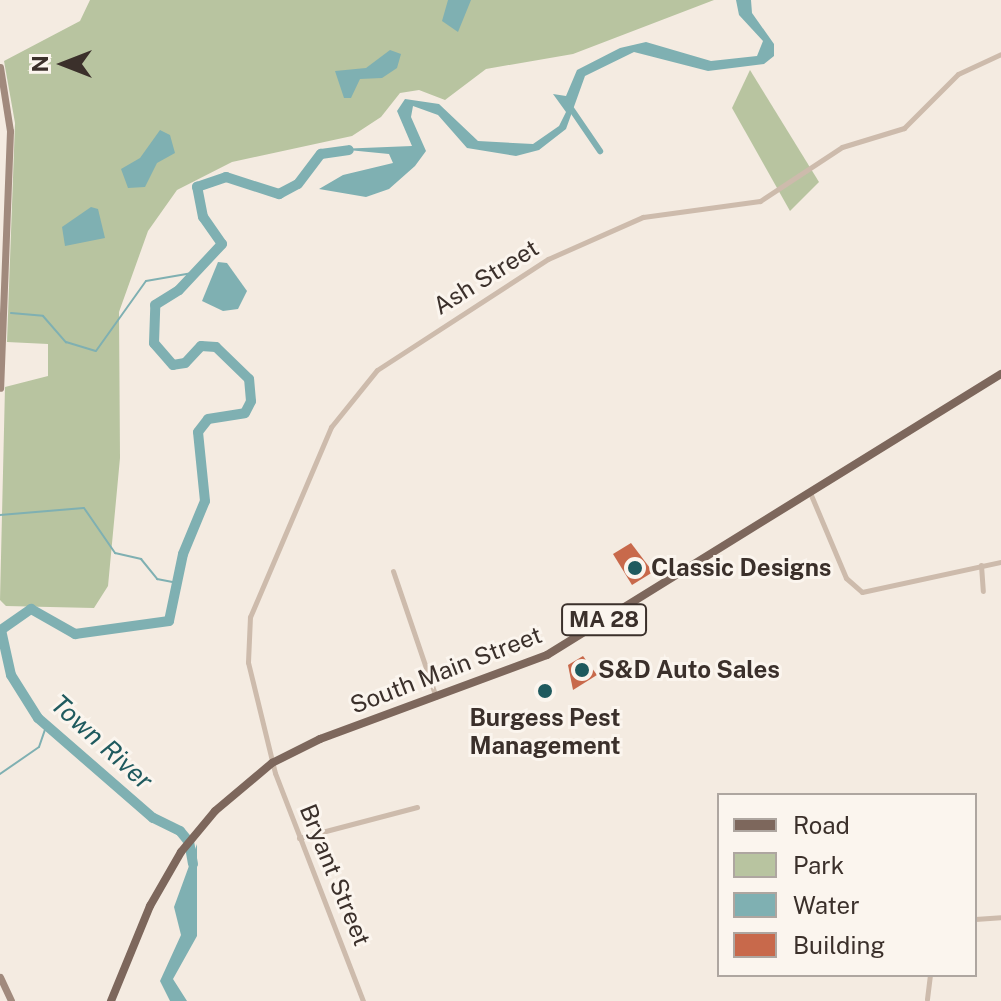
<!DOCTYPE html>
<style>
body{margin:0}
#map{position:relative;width:1001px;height:1001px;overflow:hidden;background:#f4ebe1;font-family:"Public Sans",sans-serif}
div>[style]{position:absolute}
.green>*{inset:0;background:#b8c4a0}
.water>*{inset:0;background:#7fb0b2}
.stream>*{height:2px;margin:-1px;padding:0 1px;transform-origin:1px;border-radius:1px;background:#7fb0b2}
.canal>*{height:6px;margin:-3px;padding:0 3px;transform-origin:3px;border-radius:3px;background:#7fb0b2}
.river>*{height:10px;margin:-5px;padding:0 5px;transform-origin:5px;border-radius:5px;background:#7fb0b2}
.building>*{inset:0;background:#c8694b}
.minor>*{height:5px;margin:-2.5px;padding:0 2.5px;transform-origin:2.5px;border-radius:2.5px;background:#cdbbac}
.secondary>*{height:7px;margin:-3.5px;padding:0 3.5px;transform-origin:3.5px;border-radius:3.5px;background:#a18a7d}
.primary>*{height:8px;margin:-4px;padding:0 4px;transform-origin:4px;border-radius:4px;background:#7d675c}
.dots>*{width:22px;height:22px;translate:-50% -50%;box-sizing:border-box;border:4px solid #fbf5ee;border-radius:50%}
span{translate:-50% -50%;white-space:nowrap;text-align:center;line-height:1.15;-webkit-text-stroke:6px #fbf5ee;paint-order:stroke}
.shield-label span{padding:2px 6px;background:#fbf5ee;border:2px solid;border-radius:6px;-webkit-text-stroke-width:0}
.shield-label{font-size:22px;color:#3b302b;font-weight:700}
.street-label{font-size:24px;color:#3b302b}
.poi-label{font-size:24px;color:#3b302b;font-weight:700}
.left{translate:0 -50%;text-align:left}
.water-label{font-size:26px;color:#1f5a5e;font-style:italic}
.legend{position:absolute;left:717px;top:793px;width:260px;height:184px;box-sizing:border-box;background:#fbf5ee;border:2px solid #aea6a0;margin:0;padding:10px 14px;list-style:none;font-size:24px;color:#3b302b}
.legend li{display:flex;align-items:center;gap:16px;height:40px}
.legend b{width:40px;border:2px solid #aea6a0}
.north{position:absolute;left:24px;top:24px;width:80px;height:80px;-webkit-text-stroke:6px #fbf5ee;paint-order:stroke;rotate:270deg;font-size:22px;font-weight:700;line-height:32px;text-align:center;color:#3b302b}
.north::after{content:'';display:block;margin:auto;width:28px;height:36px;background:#3b302b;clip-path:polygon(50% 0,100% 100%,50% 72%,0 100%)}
</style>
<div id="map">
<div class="green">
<i style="clip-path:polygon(90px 0,714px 0,573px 54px,486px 69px,445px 100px,419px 90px,400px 93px,381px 117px,352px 136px,232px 162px,177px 190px,148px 231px,119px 312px,120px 458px,108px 586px,94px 608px,6px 606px,0 600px,5px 387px,48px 376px,48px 344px,7px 342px,15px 123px,4px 61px,80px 21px)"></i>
<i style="clip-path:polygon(750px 70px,819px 182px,790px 211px,732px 108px)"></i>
</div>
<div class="water">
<i style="clip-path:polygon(448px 0,471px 0,458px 32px,442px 21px)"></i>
<i style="clip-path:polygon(736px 0,751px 0,752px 13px,774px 44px,774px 56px,764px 64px,708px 71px,634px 52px,585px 76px,566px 129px,539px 150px,516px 156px,467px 148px,438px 115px,413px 106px,411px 117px,426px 151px,415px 166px,389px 189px,366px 197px,319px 189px,343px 175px,393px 163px,389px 154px,338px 149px,412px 146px,397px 111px,405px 99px,439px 104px,478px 141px,533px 144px,559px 126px,566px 112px,553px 94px,566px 96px,577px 70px,620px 48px,646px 42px,711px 61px,757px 56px,763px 41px,739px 15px)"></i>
<i style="clip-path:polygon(390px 50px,401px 54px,397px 68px,382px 78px,360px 79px,351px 98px,344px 98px,335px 71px,366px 68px)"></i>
<i style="clip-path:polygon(160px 130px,170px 135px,175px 153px,157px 163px,145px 187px,128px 188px,121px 169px,140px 158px)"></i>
<i style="clip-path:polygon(91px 207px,98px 209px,105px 238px,65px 246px,62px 227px)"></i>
<i style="clip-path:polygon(218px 262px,227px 263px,247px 291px,238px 309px,223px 311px,202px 301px)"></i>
<i style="clip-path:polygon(197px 844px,197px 936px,173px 979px,187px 1001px,170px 1001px,160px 981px,181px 935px,174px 907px)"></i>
</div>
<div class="stream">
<i style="left:11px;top:313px;width:32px;rotate:5deg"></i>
<i style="left:43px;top:316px;width:35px;rotate:49deg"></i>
<i style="left:66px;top:342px;width:31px;rotate:17deg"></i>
<i style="left:96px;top:351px;width:86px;rotate:-54.5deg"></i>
<i style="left:146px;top:281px;width:47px;rotate:-9.9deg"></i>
<i style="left:0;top:515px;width:84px;rotate:-4.8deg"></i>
<i style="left:84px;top:508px;width:55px;rotate:55.4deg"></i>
<i style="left:115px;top:553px;width:27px;rotate:13deg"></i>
<i style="left:141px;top:559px;width:26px;rotate:51deg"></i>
<i style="left:157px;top:579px;width:21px;rotate:11deg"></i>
<i style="left:0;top:774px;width:47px;rotate:-34.7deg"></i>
<i style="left:39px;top:747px;width:21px;rotate:-71deg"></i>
</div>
<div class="canal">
<i style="left:572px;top:110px;width:50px;rotate:55.7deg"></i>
</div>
<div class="river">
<i style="left:193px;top:864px;width:22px;rotate:-100deg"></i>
<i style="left:189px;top:842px;width:14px;rotate:-129deg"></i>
<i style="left:180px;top:831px;width:30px;rotate:-154deg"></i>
<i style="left:153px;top:818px;width:152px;rotate:-139deg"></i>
<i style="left:38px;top:718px;width:51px;rotate:-122.1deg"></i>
<i style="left:11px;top:675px;width:46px;rotate:-102.5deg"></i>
<i style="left:1px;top:630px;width:37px;rotate:-35deg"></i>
<i style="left:31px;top:609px;width:51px;rotate:29.6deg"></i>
<i style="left:75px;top:634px;width:95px;rotate:-7.9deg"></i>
<i style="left:169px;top:621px;width:68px;rotate:-78.2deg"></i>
<i style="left:183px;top:554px;width:57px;rotate:-67.5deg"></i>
<i style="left:205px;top:501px;width:69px;rotate:-95.8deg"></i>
<i style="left:198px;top:432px;width:16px;rotate:-52deg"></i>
<i style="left:208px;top:419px;width:37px;rotate:-9deg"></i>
<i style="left:245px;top:413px;width:13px;rotate:-63deg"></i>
<i style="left:251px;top:401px;width:22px;rotate:-95deg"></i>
<i style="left:249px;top:379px;width:46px;rotate:-135.9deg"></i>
<i style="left:216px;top:347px;width:15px;rotate:-176deg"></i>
<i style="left:201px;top:346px;width:23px;rotate:133deg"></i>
<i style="left:185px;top:363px;width:12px;rotate:171deg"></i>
<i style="left:173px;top:365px;width:29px;rotate:-131deg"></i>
<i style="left:154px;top:343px;width:38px;rotate:-88deg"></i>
<i style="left:155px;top:305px;width:28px;rotate:-32deg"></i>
<i style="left:179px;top:290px;width:63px;rotate:-46.9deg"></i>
<i style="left:222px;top:244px;width:33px;rotate:-125deg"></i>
<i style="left:203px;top:217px;width:31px;rotate:-101deg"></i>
<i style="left:197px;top:187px;width:31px;rotate:-19deg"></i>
<i style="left:226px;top:177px;width:56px;rotate:17.8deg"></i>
<i style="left:279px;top:194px;width:21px;rotate:-28deg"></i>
<i style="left:298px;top:184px;width:38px;rotate:-53deg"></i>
<i style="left:321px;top:154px;width:28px;rotate:-8deg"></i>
</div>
<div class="building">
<i style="clip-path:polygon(631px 543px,653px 572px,632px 585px,613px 554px)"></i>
<i style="clip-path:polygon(583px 656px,597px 675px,573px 690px,568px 665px)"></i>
</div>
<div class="minor">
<i style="left:811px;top:495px;width:90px;rotate:67.1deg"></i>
<i style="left:846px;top:578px;width:21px;rotate:41deg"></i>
<i style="left:862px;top:592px;width:142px;rotate:-12.2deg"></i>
<i style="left:981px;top:565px;width:26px;rotate:86deg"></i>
<i style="left:393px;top:571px;width:133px;rotate:71.2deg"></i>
<i style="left:299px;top:838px;width:122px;rotate:-14.7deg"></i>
<i style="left:975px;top:919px;width:26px;rotate:-4deg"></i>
<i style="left:927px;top:999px;width:24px;rotate:-83deg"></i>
<i style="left:363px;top:1001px;width:244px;rotate:-111.1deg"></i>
<i style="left:275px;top:773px;width:114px;rotate:-103.7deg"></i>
<i style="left:248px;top:662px;width:45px;rotate:-87.5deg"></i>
<i style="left:250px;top:617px;width:207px;rotate:-66.9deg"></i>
<i style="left:331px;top:427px;width:73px;rotate:-51.1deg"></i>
<i style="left:377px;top:370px;width:204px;rotate:-33deg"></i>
<i style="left:548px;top:259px;width:104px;rotate:-23.9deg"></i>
<i style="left:643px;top:217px;width:118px;rotate:-7.8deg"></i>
<i style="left:760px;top:201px;width:98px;rotate:-33.4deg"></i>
<i style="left:842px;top:147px;width:65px;rotate:-17deg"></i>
<i style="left:904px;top:128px;width:76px;rotate:-45deg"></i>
<i style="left:958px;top:74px;width:47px;rotate:-24.9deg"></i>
</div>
<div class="secondary">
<i style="left:0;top:67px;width:65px;rotate:81.1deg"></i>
<i style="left:10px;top:131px;width:257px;rotate:92.2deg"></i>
<i style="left:0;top:977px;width:26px;rotate:65deg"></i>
</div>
<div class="primary">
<i style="left:111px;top:1001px;width:103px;rotate:-67.7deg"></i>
<i style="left:150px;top:906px;width:62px;rotate:-60.1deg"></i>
<i style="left:181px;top:852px;width:53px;rotate:-50.3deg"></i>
<i style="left:215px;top:811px;width:75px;rotate:-40.1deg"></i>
<i style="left:272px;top:763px;width:54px;rotate:-26.6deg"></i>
<i style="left:320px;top:739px;width:242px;rotate:-20.3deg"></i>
<i style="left:547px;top:655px;width:534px;rotate:-31.76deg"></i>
</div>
<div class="dots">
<i style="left:635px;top:568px;background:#1f5a5e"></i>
<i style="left:582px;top:670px;background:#1f5a5e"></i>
<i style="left:545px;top:691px;background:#1f5a5e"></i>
</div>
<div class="shield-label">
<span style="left:604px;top:620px">MA 28</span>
</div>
<div class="street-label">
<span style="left:486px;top:277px;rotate:-32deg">Ash Street</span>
<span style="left:446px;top:670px;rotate:-21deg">South Main Street</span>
<span style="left:335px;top:875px;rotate:68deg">Bryant Street</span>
</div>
<div class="poi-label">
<span class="left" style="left:651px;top:568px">Classic Designs</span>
<span class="left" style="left:598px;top:670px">S&amp;D Auto Sales</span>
<span style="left:545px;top:732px">Burgess Pest<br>Management</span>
</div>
<div class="water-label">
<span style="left:102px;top:742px;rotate:42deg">Town River</span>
</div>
<ul class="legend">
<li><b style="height:10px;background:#7d675c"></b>Road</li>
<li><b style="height:22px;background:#b8c4a0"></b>Park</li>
<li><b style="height:22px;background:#7fb0b2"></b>Water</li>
<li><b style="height:22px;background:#c8694b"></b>Building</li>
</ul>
<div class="north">N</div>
</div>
